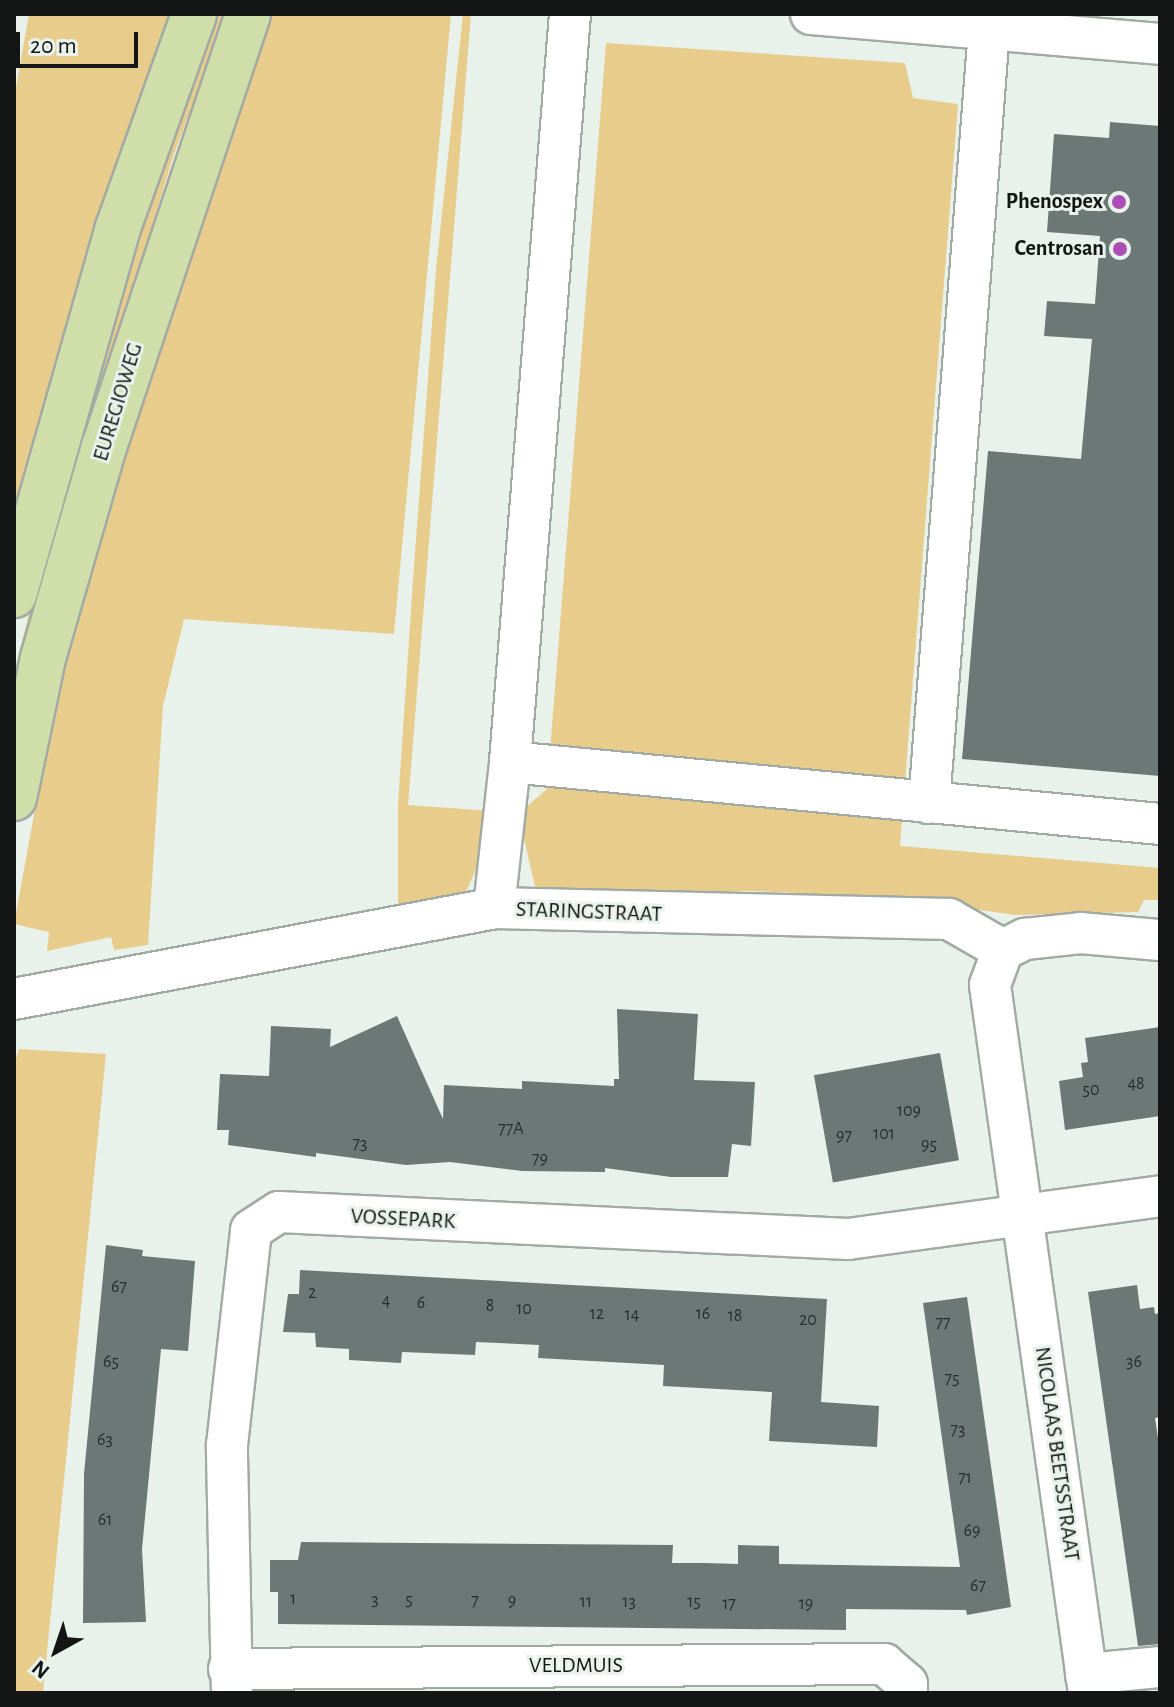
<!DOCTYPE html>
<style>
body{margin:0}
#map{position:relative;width:1174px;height:1707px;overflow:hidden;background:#e8f2eb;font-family:"Alegreya Sans",sans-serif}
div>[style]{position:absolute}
.green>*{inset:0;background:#e7cc8b}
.building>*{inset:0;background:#6c7876;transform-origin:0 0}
.roads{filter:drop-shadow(2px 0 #a1aaa3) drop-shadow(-2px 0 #a1aaa3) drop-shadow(0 2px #a1aaa3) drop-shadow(0 -2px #a1aaa3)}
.minor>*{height:40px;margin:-20px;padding:0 20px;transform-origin:20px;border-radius:20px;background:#fff}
.major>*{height:44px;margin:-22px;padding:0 22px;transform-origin:22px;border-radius:22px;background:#d0deaa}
.dots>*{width:22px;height:22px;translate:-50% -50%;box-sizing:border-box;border:4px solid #e8f2eb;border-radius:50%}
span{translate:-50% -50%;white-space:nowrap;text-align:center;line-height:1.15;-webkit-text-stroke:6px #e8f2eb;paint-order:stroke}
.number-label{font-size:18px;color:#292e2c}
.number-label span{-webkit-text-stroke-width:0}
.poi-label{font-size:22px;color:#131614;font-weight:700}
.right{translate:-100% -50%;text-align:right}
.street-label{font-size:22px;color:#131614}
.frame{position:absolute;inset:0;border:16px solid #131614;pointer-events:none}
.north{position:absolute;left:16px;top:1611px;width:80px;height:80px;-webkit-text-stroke:6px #e8f2eb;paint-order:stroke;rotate:220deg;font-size:22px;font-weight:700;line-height:32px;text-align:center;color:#131614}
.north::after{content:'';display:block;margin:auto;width:28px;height:36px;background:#131614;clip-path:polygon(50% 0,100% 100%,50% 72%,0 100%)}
.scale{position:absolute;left:16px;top:32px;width:122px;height:36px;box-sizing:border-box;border:4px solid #131614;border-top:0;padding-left:10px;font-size:24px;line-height:28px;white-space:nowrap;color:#131614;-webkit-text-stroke:6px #e8f2eb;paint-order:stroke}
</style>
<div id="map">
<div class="green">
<i style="clip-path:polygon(29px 14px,169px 14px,67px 327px,14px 531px,14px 99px)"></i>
<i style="clip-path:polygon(210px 14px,226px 14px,173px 157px,83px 454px,14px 755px,14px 673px,78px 420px)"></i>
<i style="clip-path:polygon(258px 14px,451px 14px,394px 634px,184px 619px,163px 706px,148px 945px,114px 950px,111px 937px,47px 951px,49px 932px,14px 924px,55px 700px,92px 549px)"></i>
<i style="clip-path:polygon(463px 14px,471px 14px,408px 805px,491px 811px,483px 854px,461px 903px,398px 910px,398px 804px,413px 580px,436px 270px)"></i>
<i style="clip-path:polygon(606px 43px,905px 63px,913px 98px,958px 104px,900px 846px,1160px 868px,1160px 900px,1144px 900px,1138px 912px,1015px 915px,903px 899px,759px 891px,537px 895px,522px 830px,525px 808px,547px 789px)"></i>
<i style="clip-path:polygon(19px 1049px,106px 1054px,43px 1693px,14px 1693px,14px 1065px)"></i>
</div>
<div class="building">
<i style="clip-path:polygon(1110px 122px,1160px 126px,1160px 776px,962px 759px,988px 451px,1081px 459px,1092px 339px,1044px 336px,1047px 301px,1095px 304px,1100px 236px,1047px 232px,1054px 134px,1109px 138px)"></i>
<i style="clip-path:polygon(617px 1009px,698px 1014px,694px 1080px,755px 1082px,751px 1146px,732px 1144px,728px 1177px,671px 1177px,605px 1168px,605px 1172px,522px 1171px,450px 1162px,406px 1165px,316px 1153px,316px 1157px,228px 1145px,229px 1130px,217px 1130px,220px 1074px,269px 1076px,271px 1026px,331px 1029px,330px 1047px,397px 1016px,443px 1119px,444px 1085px,522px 1089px,522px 1081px,614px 1086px,614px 1079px,619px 1079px)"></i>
<i style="clip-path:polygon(1160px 1027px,1160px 1116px,1065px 1130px,1059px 1081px,1083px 1077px,1081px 1063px,1088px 1062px,1085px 1038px)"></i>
<i style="left:940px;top:1053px;width:109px;height:128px;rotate:80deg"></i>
<i style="clip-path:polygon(106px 1245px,143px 1250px,142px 1256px,195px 1261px,188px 1351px,161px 1349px,142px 1549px,146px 1622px,83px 1623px,84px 1474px)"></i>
<i style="clip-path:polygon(300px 1270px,827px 1299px,821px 1402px,879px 1406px,877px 1447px,769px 1441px,772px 1392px,663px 1386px,664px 1365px,538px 1358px,539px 1345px,476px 1342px,475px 1355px,402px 1352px,401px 1363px,349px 1360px,349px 1349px,316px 1347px,315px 1333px,283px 1332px,288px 1294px,299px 1294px)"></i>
<i style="clip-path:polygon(1137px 1285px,1140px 1309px,1154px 1307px,1155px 1314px,1160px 1313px,1160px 1417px,1155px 1418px,1160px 1451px,1160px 1644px,1138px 1646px,1088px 1292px)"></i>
<i style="clip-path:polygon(967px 1297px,1011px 1607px,967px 1615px,966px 1610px,846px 1609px,846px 1630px,278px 1624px,278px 1592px,270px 1592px,270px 1560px,298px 1560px,301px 1542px,673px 1545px,672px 1563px,705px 1563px,738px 1564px,738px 1545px,779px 1546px,779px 1564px,960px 1567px,923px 1303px)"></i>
</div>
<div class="roads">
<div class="minor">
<i style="left:570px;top:14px;width:750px;rotate:94.59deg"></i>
<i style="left:510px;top:762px;width:653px;rotate:5.45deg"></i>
<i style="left:811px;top:14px;width:350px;rotate:4.9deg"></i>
<i style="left:929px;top:803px;width:775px;rotate:-85.56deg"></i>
<i style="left:494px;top:908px;width:147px;rotate:-83.7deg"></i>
<i style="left:14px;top:999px;width:489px;rotate:-10.7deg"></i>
<i style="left:494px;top:908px;width:455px;rotate:1.4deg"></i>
<i style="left:949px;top:919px;width:62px;rotate:29.9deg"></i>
<i style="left:229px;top:1669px;width:655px;rotate:-0.44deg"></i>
<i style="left:884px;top:1664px;width:30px;rotate:41deg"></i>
<i style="left:907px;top:1684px;width:9px;rotate:90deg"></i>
<i style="left:1086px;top:1674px;width:74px;rotate:-5.4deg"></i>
<i style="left:232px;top:1693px;width:248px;rotate:-91.2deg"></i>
<i style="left:227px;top:1445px;width:216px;rotate:-83.6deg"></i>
<i style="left:251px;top:1230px;width:33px;rotate:-33deg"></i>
<i style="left:279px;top:1212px;width:570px;rotate:2.72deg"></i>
<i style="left:848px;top:1239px;width:315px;rotate:-7.8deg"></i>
<i style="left:1089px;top:1693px;width:715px;rotate:-97.96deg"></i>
<i style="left:990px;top:985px;width:37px;rotate:-70deg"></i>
<i style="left:1003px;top:950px;width:25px;rotate:-27deg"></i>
<i style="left:1025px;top:939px;width:56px;rotate:-6.1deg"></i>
<i style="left:1081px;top:933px;width:79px;rotate:5.1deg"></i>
</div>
<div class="major">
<i style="left:14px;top:595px;width:381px;rotate:-74.2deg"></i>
<i style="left:118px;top:228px;width:227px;rotate:-70.4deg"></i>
<i style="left:14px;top:798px;width:143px;rotate:-78.3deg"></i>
<i style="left:43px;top:658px;width:220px;rotate:-73.9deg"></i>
<i style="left:104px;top:447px;width:456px;rotate:-71.6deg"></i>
</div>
</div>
<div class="dots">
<i style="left:1119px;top:202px;background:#ac4db6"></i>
<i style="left:1120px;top:249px;background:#ac4db6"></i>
</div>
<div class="number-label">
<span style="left:1136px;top:1084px">48</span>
<span style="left:1091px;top:1090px">50</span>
<span style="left:909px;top:1111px">109</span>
<span style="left:511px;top:1129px">77A</span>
<span style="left:884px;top:1134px">101</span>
<span style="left:844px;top:1136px">97</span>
<span style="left:360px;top:1144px">73</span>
<span style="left:929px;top:1145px">95</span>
<span style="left:540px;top:1159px">79</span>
<span style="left:119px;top:1287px">67</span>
<span style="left:312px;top:1293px">2</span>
<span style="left:386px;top:1301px">4</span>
<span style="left:421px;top:1303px">6</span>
<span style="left:490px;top:1306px">8</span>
<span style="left:524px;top:1309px">10</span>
<span style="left:597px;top:1314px">12</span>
<span style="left:703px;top:1314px">16</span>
<span style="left:632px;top:1315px">14</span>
<span style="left:735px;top:1316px">18</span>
<span style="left:808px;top:1320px">20</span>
<span style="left:943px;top:1323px">77</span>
<span style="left:111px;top:1362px">65</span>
<span style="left:1134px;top:1362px">36</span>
<span style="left:952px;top:1379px">75</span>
<span style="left:958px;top:1430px">73</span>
<span style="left:105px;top:1440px">63</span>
<span style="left:965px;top:1478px">71</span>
<span style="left:105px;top:1520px">61</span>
<span style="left:972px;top:1531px">69</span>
<span style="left:978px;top:1586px">67</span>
<span style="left:293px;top:1599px">1</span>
<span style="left:375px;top:1600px">3</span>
<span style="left:409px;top:1600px">5</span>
<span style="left:475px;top:1601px">7</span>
<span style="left:512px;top:1601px">9</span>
<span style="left:586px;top:1602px">11</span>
<span style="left:629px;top:1602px">13</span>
<span style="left:694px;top:1602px">15</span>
<span style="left:729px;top:1604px">17</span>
<span style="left:806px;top:1604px">19</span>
</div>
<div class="poi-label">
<span class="right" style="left:1103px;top:202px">Phenospex</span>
<span class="right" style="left:1104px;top:249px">Centrosan</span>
</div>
<div class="street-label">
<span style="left:118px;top:402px;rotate:-73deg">EUREGIOWEG</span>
<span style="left:589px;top:912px;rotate:2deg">STARINGSTRAAT</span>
<span style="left:403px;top:1219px;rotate:3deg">VOSSEPARK</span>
<span style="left:1057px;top:1454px;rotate:82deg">NICOLAAS BEETSSTRAAT</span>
<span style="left:576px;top:1666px">VELDMUIS</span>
</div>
<div class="frame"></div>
<div class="north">N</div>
<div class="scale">20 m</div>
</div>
